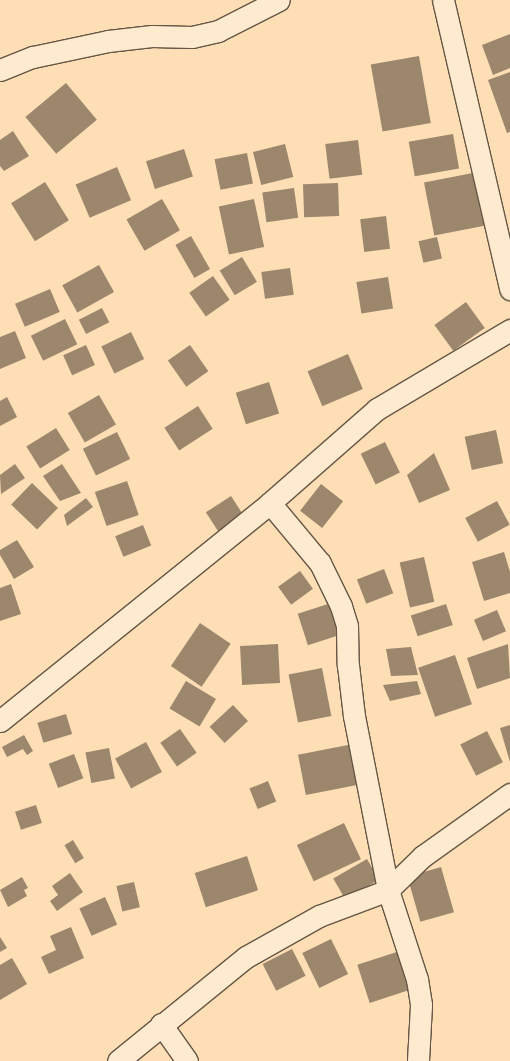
<!DOCTYPE html>
<style>
body{margin:0}
#map{position:relative;width:510px;height:1061px;overflow:hidden;background:#fddeb5;font-family:"Sorts Mill Goudy",serif}
div>[style]{position:absolute}
.building>*{inset:0;background:#9c876d;transform-origin:0 0}
.roads{filter:drop-shadow(1px 0 #655645) drop-shadow(-1px 0 #655645) drop-shadow(0 1px #655645) drop-shadow(0 -1px #655645)}
.minor>*{height:21px;margin:-10.5px;padding:0 10.5px;transform-origin:10.5px;border-radius:10.5px;background:#feeacf}
span{translate:-50% -50%;white-space:nowrap;text-align:center;line-height:1.15;-webkit-text-stroke:3px #feeacf;paint-order:stroke}
</style>
<div id="map">
<div class="building">
<i style="clip-path:polygon(510px 34px,510px 68px,493px 75px,482px 45px)"></i>
<i style="left:419px;top:56px;width:68px;height:49px;rotate:80deg"></i>
<i style="clip-path:polygon(510px 72px,510px 132px,507px 133px,488px 80px)"></i>
<i style="left:66px;top:83px;width:48px;height:53px;rotate:50deg"></i>
<i style="clip-path:polygon(13px 131px,29px 156px,4px 171px,0 166px,0 140px)"></i>
<i style="left:453px;top:134px;width:35px;height:45px;rotate:80deg"></i>
<i style="left:358px;top:140px;width:35px;height:33px;rotate:83deg"></i>
<i style="left:285px;top:144px;width:34px;height:33px;rotate:76deg"></i>
<i style="left:184px;top:149px;width:29px;height:40px;rotate:72deg"></i>
<i style="left:247px;top:153px;width:31px;height:33px;rotate:79deg"></i>
<i style="left:117px;top:167px;width:36px;height:45px;rotate:67deg"></i>
<i style="left:478px;top:172px;width:54px;height:55px;rotate:79deg"></i>
<i style="left:45px;top:182px;width:45px;height:40px;rotate:58deg"></i>
<i style="left:338px;top:183px;width:33px;height:35px;rotate:88deg"></i>
<i style="left:294px;top:188px;width:30px;height:32px;rotate:82deg"></i>
<i style="left:162px;top:199px;width:36px;height:41px;rotate:60deg"></i>
<i style="left:254px;top:199px;width:49px;height:36px;rotate:78deg"></i>
<i style="left:386px;top:216px;width:33px;height:26px;rotate:83deg"></i>
<i style="left:191px;top:236px;width:38px;height:18px;rotate:60deg"></i>
<i style="left:437px;top:237px;width:22px;height:19px;rotate:77deg"></i>
<i style="left:242px;top:257px;width:29px;height:26px;rotate:59deg"></i>
<i style="left:99px;top:265px;width:31px;height:42px;rotate:61deg"></i>
<i style="left:290px;top:268px;width:27px;height:29px;rotate:82deg"></i>
<i style="left:213px;top:276px;width:29px;height:29px;rotate:55deg"></i>
<i style="left:388px;top:277px;width:32px;height:32px;rotate:81deg"></i>
<i style="left:50px;top:289px;width:25px;height:38px;rotate:67deg"></i>
<i style="left:466px;top:302px;width:32px;height:39px;rotate:54deg"></i>
<i style="left:102px;top:308px;width:16px;height:26px;rotate:63deg"></i>
<i style="left:65px;top:319px;width:28px;height:38px;rotate:64deg"></i>
<i style="clip-path:polygon(15px 331px,26px 358px,0 369px,0 337px)"></i>
<i style="left:131px;top:332px;width:30px;height:33px;rotate:64deg"></i>
<i style="left:86px;top:345px;width:22px;height:25px;rotate:66deg"></i>
<i style="left:190px;top:345px;width:32px;height:27px;rotate:55deg"></i>
<i style="left:348px;top:354px;width:38px;height:44px;rotate:67deg"></i>
<i style="left:269px;top:382px;width:33px;height:35px;rotate:72deg"></i>
<i style="left:99px;top:395px;width:34px;height:36px;rotate:60deg"></i>
<i style="clip-path:polygon(7px 397px,17px 417px,0 426px,0 401px)"></i>
<i style="left:198px;top:406px;width:27px;height:40px;rotate:57deg"></i>
<i style="left:56px;top:428px;width:26px;height:35px;rotate:58deg"></i>
<i style="left:496px;top:430px;width:34px;height:32px;rotate:78deg"></i>
<i style="left:117px;top:432px;width:30px;height:38px;rotate:64deg"></i>
<i style="left:385px;top:442px;width:34px;height:27px;rotate:64deg"></i>
<i style="clip-path:polygon(434px 453px,450px 490px,419px 503px,407px 475px)"></i>
<i style="clip-path:polygon(15px 464px,25px 478px,1px 494px,0 475px)"></i>
<i style="clip-path:polygon(62px 464px,81px 493px,60px 501px,43px 476px)"></i>
<i style="left:127px;top:481px;width:36px;height:34px;rotate:71deg"></i>
<i style="left:32px;top:483px;width:36px;height:30px;rotate:44deg"></i>
<i style="left:321px;top:484px;width:28px;height:34px;rotate:38deg"></i>
<i style="left:231px;top:496px;width:27px;height:30px;rotate:57deg"></i>
<i style="clip-path:polygon(86px 498px,93px 507px,67px 526px,64px 515px)"></i>
<i style="left:497px;top:501px;width:27px;height:36px;rotate:62deg"></i>
<i style="left:143px;top:525px;width:22px;height:30px;rotate:68deg"></i>
<i style="clip-path:polygon(17px 540px,34px 567px,14px 579px,0 555px,0 550px)"></i>
<i style="clip-path:polygon(504px 552px,510px 572px,510px 593px,484px 601px,472px 562px)"></i>
<i style="left:424px;top:557px;width:46px;height:25px;rotate:77deg"></i>
<i style="left:384px;top:569px;width:26px;height:29px;rotate:69deg"></i>
<i style="left:300px;top:571px;width:22px;height:27px;rotate:54deg"></i>
<i style="clip-path:polygon(11px 584px,21px 614px,0 621px,0 588px)"></i>
<i style="left:331px;top:603px;width:33px;height:35px;rotate:72deg"></i>
<i style="left:446px;top:604px;width:22px;height:37px;rotate:72deg"></i>
<i style="left:497px;top:610px;width:23px;height:25px;rotate:67deg"></i>
<i style="left:200px;top:623px;width:37px;height:52px;rotate:34deg"></i>
<i style="left:278px;top:644px;width:39px;height:38px;rotate:87deg"></i>
<i style="clip-path:polygon(508px 644px,510px 678px,477px 689px,467px 658px)"></i>
<i style="clip-path:polygon(411px 647px,418px 675px,391px 676px,386px 649px)"></i>
<i style="left:455px;top:655px;width:52px;height:39px;rotate:71deg"></i>
<i style="left:322px;top:668px;width:49px;height:34px;rotate:79deg"></i>
<i style="left:186px;top:681px;width:35px;height:32px;rotate:31deg"></i>
<i style="clip-path:polygon(417px 681px,421px 694px,390px 701px,383px 685px)"></i>
<i style="left:233px;top:705px;width:22px;height:32px;rotate:47deg"></i>
<i style="left:66px;top:714px;width:21px;height:30px;rotate:73deg"></i>
<i style="clip-path:polygon(510px 725px,510px 762px,500px 728px)"></i>
<i style="left:180px;top:729px;width:29px;height:24px;rotate:55deg"></i>
<i style="left:487px;top:731px;width:35px;height:30px;rotate:63deg"></i>
<i style="clip-path:polygon(24px 735px,33px 751px,27px 755px,23px 749px,7px 757px,2px 747px)"></i>
<i style="left:146px;top:742px;width:34px;height:35px;rotate:62deg"></i>
<i style="left:353px;top:744px;width:41px;height:56px;rotate:79deg"></i>
<i style="left:109px;top:748px;width:31px;height:24px;rotate:79deg"></i>
<i style="left:74px;top:754px;width:26px;height:27px;rotate:69deg"></i>
<i style="left:268px;top:781px;width:22px;height:20px;rotate:68deg"></i>
<i style="left:36px;top:805px;width:19px;height:22px;rotate:72deg"></i>
<i style="left:344px;top:823px;width:40px;height:52px;rotate:65deg"></i>
<i style="left:73px;top:840px;width:21px;height:10px;rotate:59deg"></i>
<i style="left:247px;top:856px;width:36px;height:55px;rotate:72deg"></i>
<i style="left:367px;top:859px;width:24px;height:39px;rotate:60deg"></i>
<i style="left:441px;top:867px;width:47px;height:35px;rotate:74deg"></i>
<i style="clip-path:polygon(70px 873px,83px 892px,57px 911px,50px 901px,58px 895px,52px 886px)"></i>
<i style="clip-path:polygon(22px 877px,28px 888px,24px 890px,27px 896px,8px 907px,0 890px)"></i>
<i style="left:134px;top:882px;width:26px;height:18px;rotate:77deg"></i>
<i style="left:105px;top:897px;width:30px;height:28px;rotate:66deg"></i>
<i style="clip-path:polygon(71px 927px,84px 958px,49px 974px,41px 957px,56px 950px,50px 936px)"></i>
<i style="clip-path:polygon(0 937px,7px 948px,0 952px)"></i>
<i style="left:331px;top:939px;width:39px;height:32px;rotate:64deg"></i>
<i style="left:292px;top:949px;width:30px;height:33px;rotate:63deg"></i>
<i style="left:403px;top:950px;width:40px;height:48px;rotate:72deg"></i>
<i style="clip-path:polygon(12px 958px,27px 984px,0 1000px,0 965px)"></i>
</div>
<div class="roads">
<div class="minor">
<i style="left:443px;top:0;width:297px;rotate:76.9deg"></i>
<i style="left:0;top:70px;width:35px;rotate:-22deg"></i>
<i style="left:33px;top:57px;width:77px;rotate:-12deg"></i>
<i style="left:108px;top:41px;width:44px;rotate:-6.5deg"></i>
<i style="left:152px;top:36px;width:40px;rotate:1.4deg"></i>
<i style="left:192px;top:37px;width:27px;rotate:-13deg"></i>
<i style="left:218px;top:31px;width:68px;rotate:-26.9deg"></i>
<i style="left:270px;top:503px;width:78px;rotate:50.2deg"></i>
<i style="left:320px;top:563px;width:48px;rotate:64deg"></i>
<i style="left:341px;top:606px;width:21px;rotate:73deg"></i>
<i style="left:347px;top:626px;width:39px;rotate:89deg"></i>
<i style="left:348px;top:665px;width:51px;rotate:83.3deg"></i>
<i style="left:354px;top:716px;width:177px;rotate:78.9deg"></i>
<i style="left:388px;top:890px;width:94px;rotate:72deg"></i>
<i style="left:417px;top:979px;width:26px;rotate:81deg"></i>
<i style="left:421px;top:1005px;width:56px;rotate:93.1deg"></i>
<i style="left:0;top:721px;width:347px;rotate:-38.9deg"></i>
<i style="left:270px;top:503px;width:142px;rotate:-41.3deg"></i>
<i style="left:377px;top:409px;width:155px;rotate:-30.7deg"></i>
<i style="left:161px;top:1024px;width:45px;rotate:54.9deg"></i>
<i style="left:118px;top:1061px;width:165px;rotate:-39.1deg"></i>
<i style="left:246px;top:957px;width:84px;rotate:-29.3deg"></i>
<i style="left:319px;top:916px;width:74px;rotate:-20.6deg"></i>
<i style="left:388px;top:890px;width:49px;rotate:-44.2deg"></i>
<i style="left:423px;top:856px;width:107px;rotate:-35.5deg"></i>
</div>
</div>
</div>
